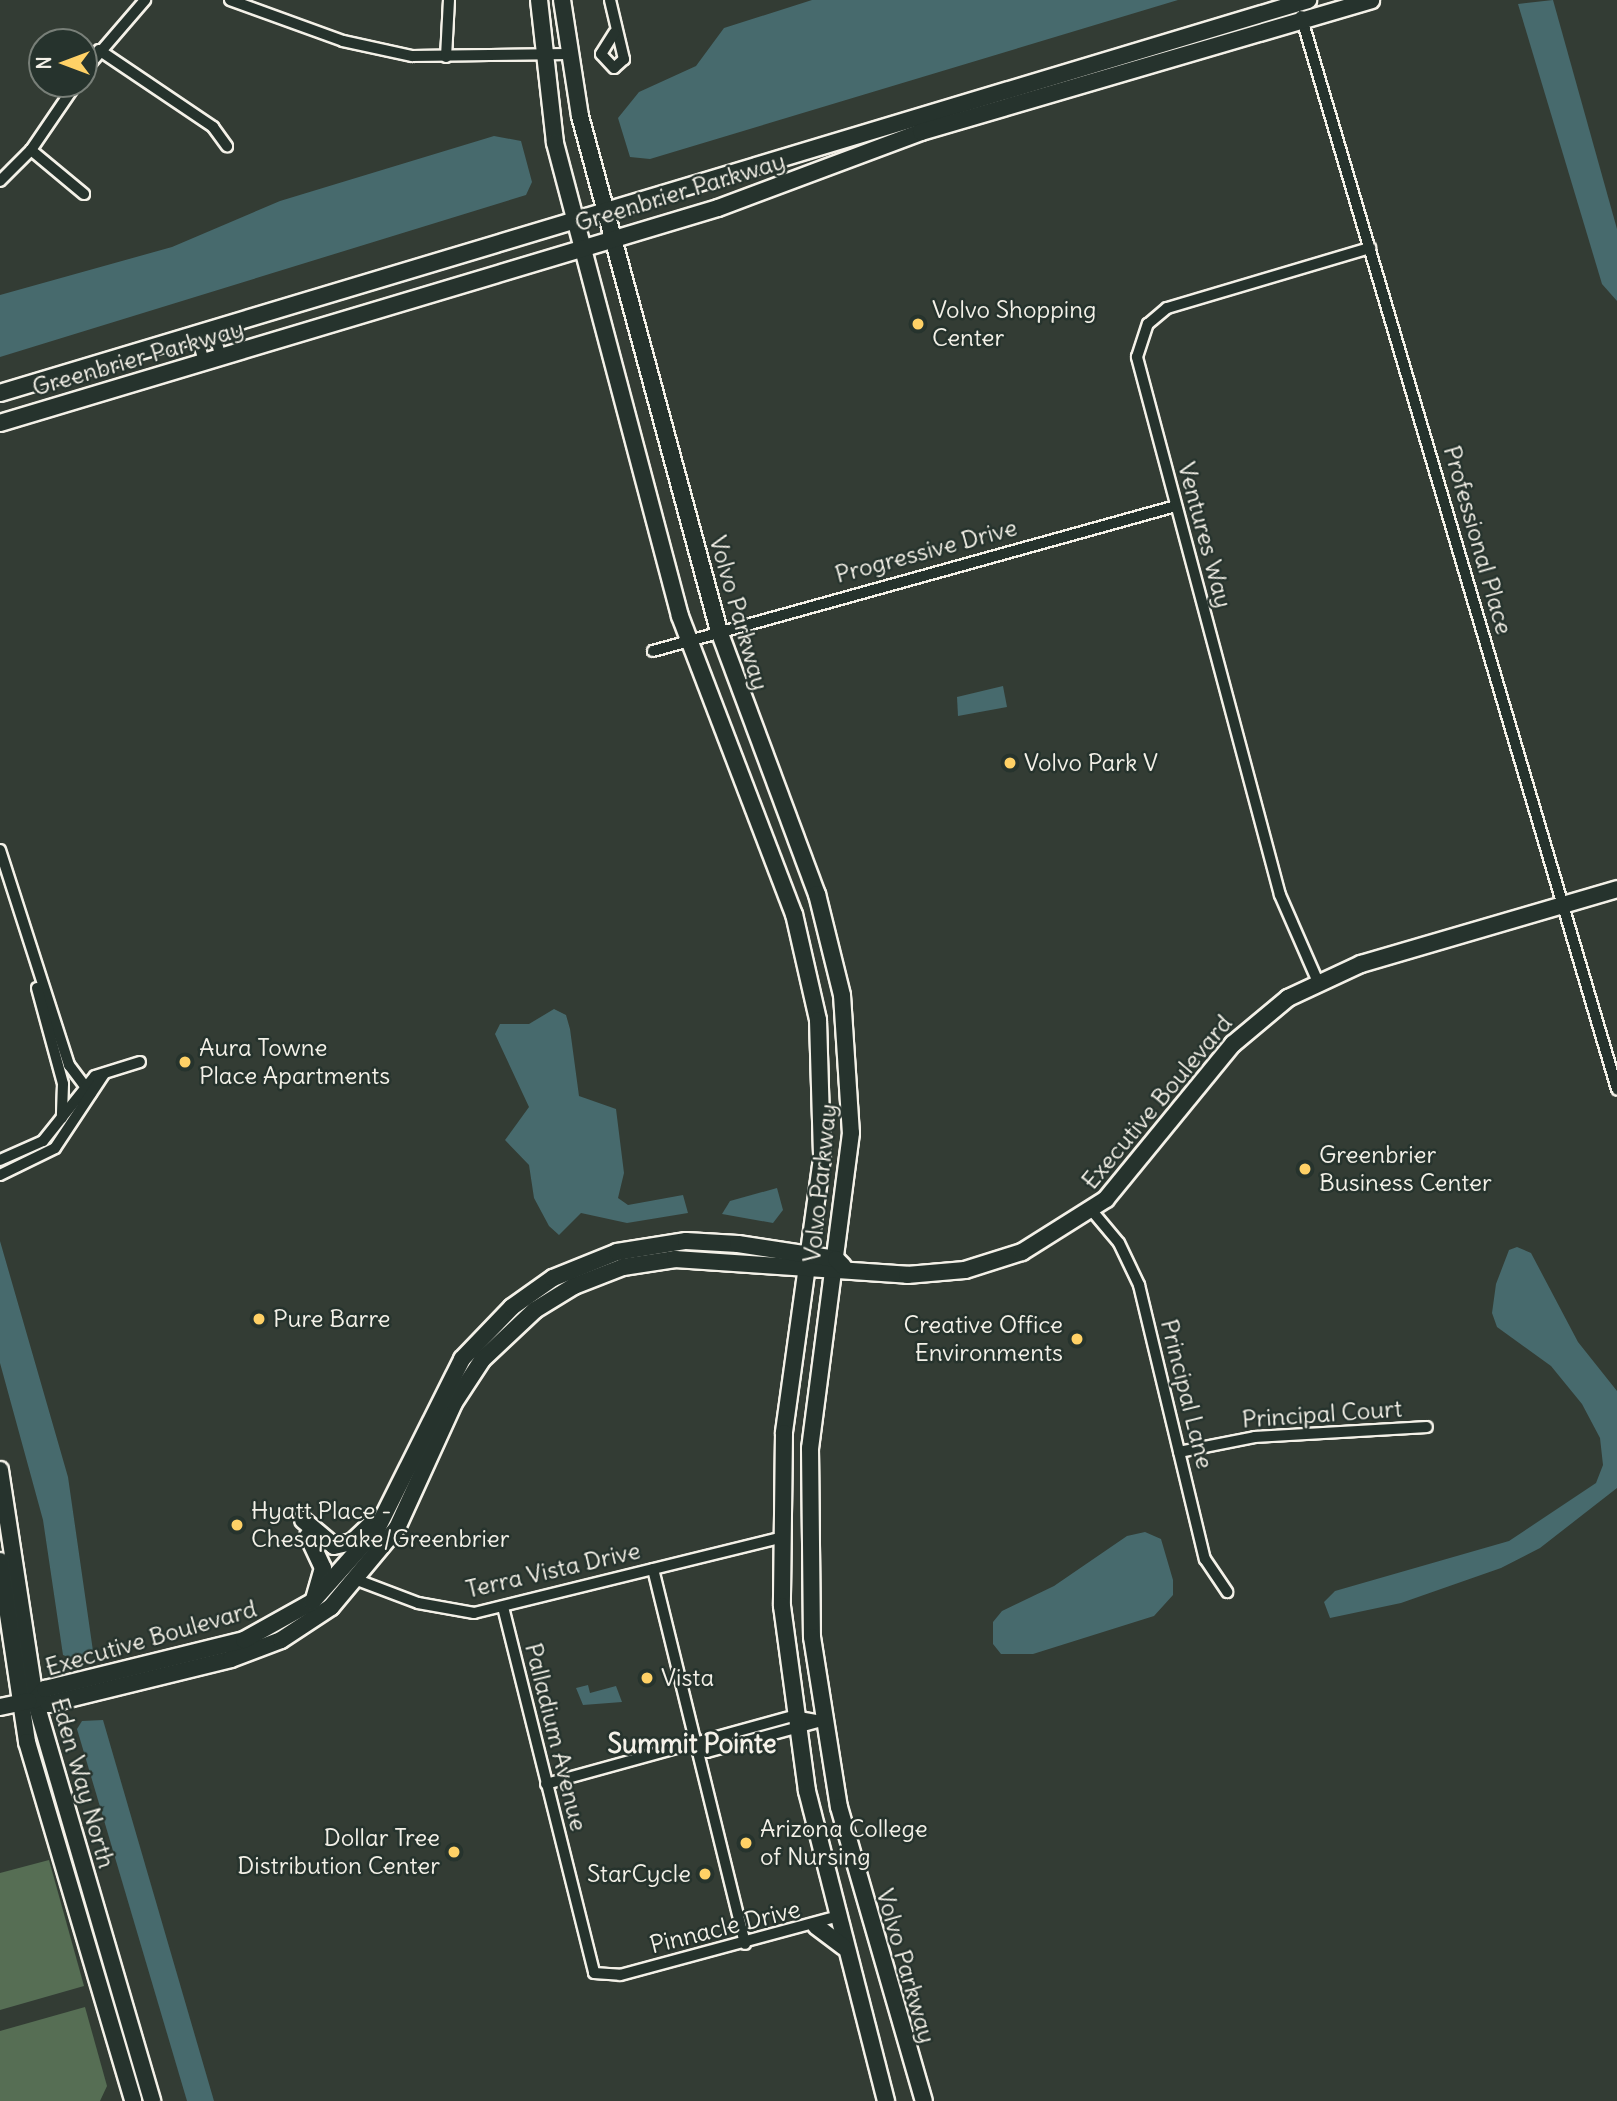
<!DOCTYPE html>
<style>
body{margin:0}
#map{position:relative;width:1617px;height:2101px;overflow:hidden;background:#333c34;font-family:Delius,sans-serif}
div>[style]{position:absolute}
.green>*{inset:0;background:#566e54}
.water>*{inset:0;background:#476a6d}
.roads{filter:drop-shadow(2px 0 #f4f1e8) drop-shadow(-2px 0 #f4f1e8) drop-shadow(0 2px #f4f1e8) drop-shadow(0 -2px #f4f1e8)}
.street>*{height:10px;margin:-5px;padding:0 5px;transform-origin:5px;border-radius:5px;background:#26332d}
.secondary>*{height:16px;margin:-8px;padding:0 8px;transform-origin:8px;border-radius:8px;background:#26332d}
.dots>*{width:19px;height:19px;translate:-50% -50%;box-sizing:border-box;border:4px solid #26332d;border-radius:50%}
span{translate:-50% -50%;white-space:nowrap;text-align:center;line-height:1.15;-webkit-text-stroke:5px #26332d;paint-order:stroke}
.street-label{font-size:24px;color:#f4f1e8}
.poi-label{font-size:24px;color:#f4f1e8}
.left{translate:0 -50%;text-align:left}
.right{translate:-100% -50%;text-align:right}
.neighbourhood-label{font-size:26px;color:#f4f1e8;font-weight:700}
.north{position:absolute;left:28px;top:28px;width:70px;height:70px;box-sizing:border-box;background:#26332d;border:2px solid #787f78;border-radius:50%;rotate:270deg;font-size:19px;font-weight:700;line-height:28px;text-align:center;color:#f4f1e8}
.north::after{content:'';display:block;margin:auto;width:24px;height:32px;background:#ffd166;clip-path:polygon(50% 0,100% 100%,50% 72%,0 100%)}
</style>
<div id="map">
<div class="green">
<i style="clip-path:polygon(49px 1860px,84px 1986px,0 2010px,0 1873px)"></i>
<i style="clip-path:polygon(85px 2007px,107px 2086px,100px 2101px,0 2101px,0 2031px)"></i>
</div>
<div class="water">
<i style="clip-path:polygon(812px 0,1178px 0,650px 159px,630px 157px,618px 118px,639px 92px,696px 66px,724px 28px)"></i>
<i style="clip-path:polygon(1553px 0,1617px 229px,1617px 301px,1602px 284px,1518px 4px)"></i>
<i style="clip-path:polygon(494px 136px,521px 141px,532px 182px,526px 195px,0 357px,0 295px,172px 247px,280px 201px)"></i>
<i style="clip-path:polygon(1003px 686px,1007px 707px,958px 716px,957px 697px)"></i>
<i style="clip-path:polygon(554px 1009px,566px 1015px,570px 1029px,579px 1096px,616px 1109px,624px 1173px,618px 1198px,628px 1205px,683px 1195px,688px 1213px,627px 1223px,581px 1213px,559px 1235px,549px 1226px,534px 1198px,529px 1165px,505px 1140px,529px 1107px,495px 1034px,500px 1024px,529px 1024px)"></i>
<i style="clip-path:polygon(777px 1188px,783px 1210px,773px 1223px,722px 1214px,730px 1201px)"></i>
<i style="clip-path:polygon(0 1241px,68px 1477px,93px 1651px,78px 1661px,63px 1655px,43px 1520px,0 1363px)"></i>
<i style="clip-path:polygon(1517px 1247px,1531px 1253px,1578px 1342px,1617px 1391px,1617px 1488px,1540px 1548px,1501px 1568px,1401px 1603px,1330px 1618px,1324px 1602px,1335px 1591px,1509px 1541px,1596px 1483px,1603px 1465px,1600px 1438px,1582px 1404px,1551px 1366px,1497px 1327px,1492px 1313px,1496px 1284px,1509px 1250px)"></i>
<i style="clip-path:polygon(1145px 1532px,1161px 1539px,1173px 1580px,1173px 1595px,1154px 1616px,1033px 1654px,1001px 1654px,993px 1644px,993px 1622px,1002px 1611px,1054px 1586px,1127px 1536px)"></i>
<i style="clip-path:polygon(588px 1685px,590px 1693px,616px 1686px,622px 1702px,583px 1705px,576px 1688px)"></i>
<i style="clip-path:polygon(103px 1720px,214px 2101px,187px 2101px,77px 1729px,82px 1721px)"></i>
</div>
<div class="roads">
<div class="street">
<i style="left:230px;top:0;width:120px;rotate:19.9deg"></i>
<i style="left:343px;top:41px;width:71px;rotate:12.3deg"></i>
<i style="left:412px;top:56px;width:156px;rotate:-0.7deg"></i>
<i style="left:610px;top:0;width:61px;rotate:76.7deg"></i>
<i style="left:624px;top:59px;width:13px;rotate:138deg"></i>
<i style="left:614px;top:68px;width:19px;rotate:-133deg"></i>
<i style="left:601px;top:54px;width:25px;rotate:-58deg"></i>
<i style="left:1301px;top:16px;width:1119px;rotate:73.59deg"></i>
<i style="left:99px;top:50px;width:138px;rotate:34deg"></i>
<i style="left:213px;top:127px;width:24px;rotate:54deg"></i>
<i style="left:446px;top:57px;width:57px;rotate:-87deg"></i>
<i style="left:84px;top:71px;width:94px;rotate:-49.3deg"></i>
<i style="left:31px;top:150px;width:69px;rotate:39.7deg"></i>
<i style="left:0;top:181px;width:44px;rotate:-45deg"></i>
<i style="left:31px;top:150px;width:80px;rotate:-55.7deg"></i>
<i style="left:214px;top:332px;width:27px;rotate:75deg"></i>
<i style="left:197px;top:336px;width:28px;rotate:75deg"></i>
<i style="left:653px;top:651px;width:543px;rotate:-15.5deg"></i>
<i style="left:0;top:850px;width:226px;rotate:72.2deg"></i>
<i style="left:69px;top:1065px;width:36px;rotate:53deg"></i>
<i style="left:1318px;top:982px;width:95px;rotate:-113.6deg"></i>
<i style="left:1280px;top:895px;width:557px;rotate:-104.89deg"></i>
<i style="left:1137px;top:357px;width:35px;rotate:-72deg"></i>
<i style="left:1148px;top:324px;width:25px;rotate:-40deg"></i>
<i style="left:1167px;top:308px;width:212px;rotate:-16.5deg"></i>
<i style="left:37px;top:988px;width:99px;rotate:74.8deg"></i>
<i style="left:63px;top:1084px;width:34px;rotate:92deg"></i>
<i style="left:0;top:1160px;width:47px;rotate:-23.8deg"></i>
<i style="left:43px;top:1141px;width:83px;rotate:-51.3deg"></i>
<i style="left:95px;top:1076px;width:47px;rotate:-17.3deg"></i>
<i style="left:0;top:1175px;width:61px;rotate:-26.1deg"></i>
<i style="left:55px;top:1148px;width:89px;rotate:-56.5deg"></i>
<i style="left:1093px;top:1212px;width:40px;rotate:50deg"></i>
<i style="left:1119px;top:1243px;width:47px;rotate:64.5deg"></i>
<i style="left:1139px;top:1285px;width:282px;rotate:76.5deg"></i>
<i style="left:1205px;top:1559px;width:40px;rotate:56deg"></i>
<i style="left:1179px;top:1452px;width:77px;rotate:-11.2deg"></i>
<i style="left:1255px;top:1437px;width:172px;rotate:-3.3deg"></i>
<i style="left:653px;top:1569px;width:386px;rotate:76.2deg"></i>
<i style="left:352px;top:1578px;width:71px;rotate:20.7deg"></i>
<i style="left:418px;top:1603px;width:57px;rotate:10.1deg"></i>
<i style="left:474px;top:1613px;width:315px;rotate:-13.8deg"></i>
<i style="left:503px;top:1607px;width:377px;rotate:76deg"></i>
<i style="left:594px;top:1973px;width:26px;rotate:4deg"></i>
<i style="left:620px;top:1975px;width:226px;rotate:-15.1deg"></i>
<i style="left:697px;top:1747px;width:11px;rotate:27deg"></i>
<i style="left:707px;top:1752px;width:118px;rotate:-15.2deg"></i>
<i style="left:546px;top:1784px;width:256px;rotate:-15.4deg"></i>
<i style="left:793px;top:1716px;width:29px;rotate:10deg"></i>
</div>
<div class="secondary">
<i style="left:539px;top:0;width:144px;rotate:83.6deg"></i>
<i style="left:555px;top:143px;width:489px;rotate:75.2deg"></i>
<i style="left:680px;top:616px;width:319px;rotate:69.1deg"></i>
<i style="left:794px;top:914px;width:109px;rotate:77.2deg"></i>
<i style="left:818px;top:1020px;width:138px;rotate:88.3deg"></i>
<i style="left:822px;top:1158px;width:278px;rotate:97.9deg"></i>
<i style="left:784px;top:1433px;width:173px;rotate:90.7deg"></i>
<i style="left:782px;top:1606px;width:187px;rotate:82.3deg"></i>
<i style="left:807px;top:1791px;width:320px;rotate:75.7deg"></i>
<i style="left:562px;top:0;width:117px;rotate:81.2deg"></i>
<i style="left:580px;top:116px;width:533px;rotate:74.9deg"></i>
<i style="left:719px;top:631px;width:281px;rotate:69.6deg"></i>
<i style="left:817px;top:894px;width:104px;rotate:76.1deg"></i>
<i style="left:842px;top:995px;width:138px;rotate:86.3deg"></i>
<i style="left:851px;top:1133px;width:318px;rotate:97.4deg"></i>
<i style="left:810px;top:1448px;width:189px;rotate:89.4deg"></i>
<i style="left:812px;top:1637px;width:172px;rotate:81deg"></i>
<i style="left:839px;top:1807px;width:306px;rotate:73.9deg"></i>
<i style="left:0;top:393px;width:1366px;rotate:-16.72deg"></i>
<i style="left:0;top:423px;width:749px;rotate:-16.67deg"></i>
<i style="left:718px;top:208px;width:217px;rotate:-20.5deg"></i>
<i style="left:921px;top:132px;width:469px;rotate:-16.3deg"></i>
<i style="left:0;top:1470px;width:233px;rotate:81.3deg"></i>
<i style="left:35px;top:1700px;width:418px;rotate:73.7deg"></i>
<i style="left:303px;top:1520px;width:40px;rotate:40deg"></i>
<i style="left:334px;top:1546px;width:18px;rotate:-13deg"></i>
<i style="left:352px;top:1542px;width:25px;rotate:-43deg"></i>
<i style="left:308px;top:1536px;width:35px;rotate:65deg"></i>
<i style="left:323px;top:1568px;width:32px;rotate:106deg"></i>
<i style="left:0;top:1561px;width:183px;rotate:81.5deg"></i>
<i style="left:27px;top:1742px;width:374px;rotate:73.5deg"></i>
<i style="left:35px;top:1700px;width:14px;rotate:17deg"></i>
<i style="left:48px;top:1704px;width:188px;rotate:-13.8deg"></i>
<i style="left:231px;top:1659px;width:53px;rotate:-20.8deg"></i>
<i style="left:281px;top:1640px;width:60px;rotate:-33.4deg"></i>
<i style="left:331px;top:1607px;width:103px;rotate:-50.1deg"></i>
<i style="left:397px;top:1528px;width:137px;rotate:-65.5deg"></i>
<i style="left:454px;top:1403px;width:51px;rotate:-56.9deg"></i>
<i style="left:482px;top:1360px;width:73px;rotate:-43.3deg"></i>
<i style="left:535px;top:1310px;width:46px;rotate:-31.6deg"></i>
<i style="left:574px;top:1286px;width:53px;rotate:-21.2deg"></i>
<i style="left:623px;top:1267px;width:53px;rotate:-8.7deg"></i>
<i style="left:675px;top:1259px;width:233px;rotate:3.9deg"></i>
<i style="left:907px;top:1275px;width:58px;rotate:-4.9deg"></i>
<i style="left:965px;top:1270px;width:60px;rotate:-17.5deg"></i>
<i style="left:1022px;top:1252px;width:99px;rotate:-32.2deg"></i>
<i style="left:1106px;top:1199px;width:200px;rotate:-50.7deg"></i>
<i style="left:1233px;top:1044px;width:72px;rotate:-39.9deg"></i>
<i style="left:1288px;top:998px;width:81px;rotate:-25deg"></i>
<i style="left:1361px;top:964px;width:267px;rotate:-16.3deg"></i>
<i style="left:35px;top:1700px;width:15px;rotate:-48deg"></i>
<i style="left:45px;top:1689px;width:205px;rotate:-13.8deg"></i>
<i style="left:244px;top:1640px;width:78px;rotate:-29.2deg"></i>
<i style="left:312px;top:1602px;width:98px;rotate:-48.3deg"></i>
<i style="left:377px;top:1529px;width:190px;rotate:-63.4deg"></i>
<i style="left:462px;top:1359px;width:72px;rotate:-46.1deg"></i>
<i style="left:512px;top:1307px;width:50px;rotate:-35.3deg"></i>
<i style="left:553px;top:1278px;width:69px;rotate:-22.1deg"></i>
<i style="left:617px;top:1252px;width:70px;rotate:-9.1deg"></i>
<i style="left:686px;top:1241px;width:52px;rotate:3.3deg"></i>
<i style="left:738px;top:1244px;width:99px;rotate:8.7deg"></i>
<i style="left:836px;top:1259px;width:10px;rotate:45deg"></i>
<i style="left:0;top:1707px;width:29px;rotate:-12deg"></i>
<i style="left:816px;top:1926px;width:35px;rotate:37deg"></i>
</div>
</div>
<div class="dots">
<i style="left:918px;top:324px;background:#ffd166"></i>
<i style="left:1010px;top:763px;background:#ffd166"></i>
<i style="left:185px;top:1062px;background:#ffd166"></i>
<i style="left:1305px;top:1169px;background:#ffd166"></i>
<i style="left:259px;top:1319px;background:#ffd166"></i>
<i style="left:1077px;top:1339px;background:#ffd166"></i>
<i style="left:237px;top:1525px;background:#ffd166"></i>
<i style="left:647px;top:1678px;background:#ffd166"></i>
<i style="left:746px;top:1843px;background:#ffd166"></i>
<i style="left:454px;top:1852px;background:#ffd166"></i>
<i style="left:705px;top:1874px;background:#ffd166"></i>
</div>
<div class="street-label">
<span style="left:680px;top:192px;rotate:-17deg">Greenbrier Parkway</span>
<span style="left:138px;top:358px;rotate:-16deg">Greenbrier Parkway</span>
<span style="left:1205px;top:535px;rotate:75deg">Ventures Way</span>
<span style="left:1478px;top:540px;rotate:74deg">Professional Place</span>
<span style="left:926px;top:551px;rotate:-15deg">Progressive Drive</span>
<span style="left:739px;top:613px;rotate:74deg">Volvo Parkway</span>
<span style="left:1157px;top:1102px;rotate:-50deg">Executive Boulevard</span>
<span style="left:820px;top:1183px;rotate:-84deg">Volvo Parkway</span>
<span style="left:1187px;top:1394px;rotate:76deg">Principal Lane</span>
<span style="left:1322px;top:1414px;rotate:-4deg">Principal Court</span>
<span style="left:553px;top:1570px;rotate:-13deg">Terra Vista Drive</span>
<span style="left:151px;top:1638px;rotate:-16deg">Executive Boulevard</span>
<span style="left:556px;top:1737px;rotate:76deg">Palladium Avenue</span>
<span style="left:83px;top:1783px;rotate:74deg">Eden Way North</span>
<span style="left:725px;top:1927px;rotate:-14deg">Pinnacle Drive</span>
<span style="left:906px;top:1966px;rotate:74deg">Volvo Parkway</span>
</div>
<div class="poi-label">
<span class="left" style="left:932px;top:324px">Volvo Shopping<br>Center</span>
<span class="left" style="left:1024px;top:763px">Volvo Park V</span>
<span class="left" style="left:199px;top:1062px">Aura Towne<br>Place Apartments</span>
<span class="left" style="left:1319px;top:1169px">Greenbrier<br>Business Center</span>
<span class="left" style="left:273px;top:1319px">Pure Barre</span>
<span class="right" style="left:1063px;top:1339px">Creative Office<br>Environments</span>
<span class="left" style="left:251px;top:1525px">Hyatt Place -<br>Chesapeake/Greenbrier</span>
<span class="left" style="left:661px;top:1678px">Vista</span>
<span class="left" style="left:760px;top:1843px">Arizona College<br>of Nursing</span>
<span class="right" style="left:440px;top:1852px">Dollar Tree<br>Distribution Center</span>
<span class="right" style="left:691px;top:1874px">StarCycle</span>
</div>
<div class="neighbourhood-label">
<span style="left:692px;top:1744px">Summit Pointe</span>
</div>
<div class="north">N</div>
</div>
